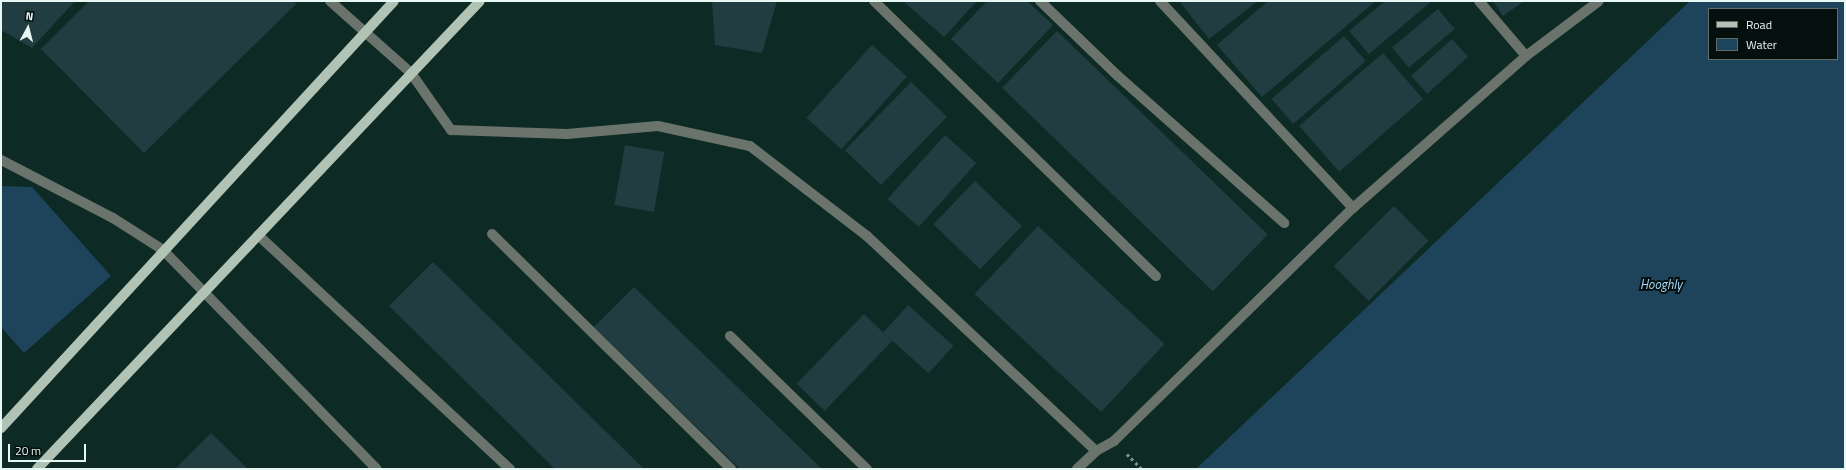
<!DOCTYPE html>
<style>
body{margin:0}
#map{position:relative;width:1846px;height:470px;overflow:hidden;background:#0e2a25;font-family:"Titillium Web",sans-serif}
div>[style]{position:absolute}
.water>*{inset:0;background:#1d445b}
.building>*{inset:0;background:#213d41;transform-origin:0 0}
.path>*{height:2.5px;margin-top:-1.25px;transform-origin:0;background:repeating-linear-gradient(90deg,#798f8b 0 3px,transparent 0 6px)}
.minor>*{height:10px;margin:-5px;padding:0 5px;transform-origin:5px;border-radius:5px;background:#6a736c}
.major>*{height:10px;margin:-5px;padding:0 5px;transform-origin:5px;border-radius:5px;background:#b0c3b4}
span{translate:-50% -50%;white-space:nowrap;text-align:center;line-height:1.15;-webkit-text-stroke:4px #05100e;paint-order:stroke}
.water-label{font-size:13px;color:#a7dbfd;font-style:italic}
.frame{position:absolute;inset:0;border:2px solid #e7f7f3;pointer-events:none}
.legend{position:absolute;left:1708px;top:8px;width:130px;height:52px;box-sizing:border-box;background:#05100e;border:1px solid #5f6c6a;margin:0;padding:5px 7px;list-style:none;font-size:12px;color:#e7f7f3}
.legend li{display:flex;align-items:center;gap:8px;height:20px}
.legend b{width:20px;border:1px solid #5f6c6a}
.north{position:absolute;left:8px;top:8px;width:40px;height:40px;-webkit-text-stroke:3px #05100e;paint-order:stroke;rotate:7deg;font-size:11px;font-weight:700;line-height:16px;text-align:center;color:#e7f7f3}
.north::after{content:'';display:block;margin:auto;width:14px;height:18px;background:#e7f7f3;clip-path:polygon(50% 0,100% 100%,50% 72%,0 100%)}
.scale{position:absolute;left:8px;top:444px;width:78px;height:18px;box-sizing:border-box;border:2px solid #e7f7f3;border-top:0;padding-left:5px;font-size:12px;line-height:14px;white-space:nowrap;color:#e7f7f3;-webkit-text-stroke:3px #05100e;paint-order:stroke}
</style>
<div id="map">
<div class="water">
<i style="clip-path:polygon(evenodd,1690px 1px,1845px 1px,1845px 469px,1196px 469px,1690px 1px,1709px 9px,1837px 9px,1837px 59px,1709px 59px,1709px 9px)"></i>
<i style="clip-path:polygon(1px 186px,32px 187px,111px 276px,24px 353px,1px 327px)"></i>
</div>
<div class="building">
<i style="clip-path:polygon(1px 1px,75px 1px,32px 48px,1px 30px)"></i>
<i style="clip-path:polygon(89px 1px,293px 1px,296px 4px,144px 153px,41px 49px)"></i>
<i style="clip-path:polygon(712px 1px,777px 1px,762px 53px,715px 45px)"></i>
<i style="clip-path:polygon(903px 1px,977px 1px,944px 37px)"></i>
<i style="clip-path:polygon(987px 1px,1027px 1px,1053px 25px,998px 83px,951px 39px)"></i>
<i style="clip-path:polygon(1179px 1px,1258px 1px,1209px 39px)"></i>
<i style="clip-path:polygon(1268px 1px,1376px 1px,1262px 97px,1217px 45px)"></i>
<i style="clip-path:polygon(1385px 1px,1432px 1px,1369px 54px,1349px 31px)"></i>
<i style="clip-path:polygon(1493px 1px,1524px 1px,1503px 16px)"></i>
<i style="left:1438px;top:9px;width:26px;height:60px;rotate:50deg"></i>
<i style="left:1057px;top:31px;width:293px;height:79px;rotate:44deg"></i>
<i style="left:1344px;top:36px;width:33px;height:96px;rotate:49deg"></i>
<i style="left:1452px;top:39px;width:24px;height:55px;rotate:48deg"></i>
<i style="left:872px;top:45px;width:47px;height:98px;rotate:42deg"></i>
<i style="left:1383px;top:53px;width:61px;height:111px;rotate:49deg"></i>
<i style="left:911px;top:82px;width:50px;height:95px;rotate:44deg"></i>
<i style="left:945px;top:135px;width:42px;height:86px;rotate:42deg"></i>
<i style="left:625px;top:145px;width:40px;height:61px;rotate:10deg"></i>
<i style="left:975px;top:181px;width:65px;height:60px;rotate:44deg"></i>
<i style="left:1394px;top:206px;width:49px;height:85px;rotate:45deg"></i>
<i style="left:1038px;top:226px;width:173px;height:93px;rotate:43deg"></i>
<i style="clip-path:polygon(433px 262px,644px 469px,555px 469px,389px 306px)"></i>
<i style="clip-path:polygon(634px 287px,822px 469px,740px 469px,594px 327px)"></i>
<i style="left:908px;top:305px;width:61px;height:37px;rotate:42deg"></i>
<i style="left:864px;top:314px;width:39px;height:97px;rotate:44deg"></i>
<i style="clip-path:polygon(211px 433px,248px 469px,175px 469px)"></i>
</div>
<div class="path">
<i style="left:1127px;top:454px;width:21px;rotate:45deg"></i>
</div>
<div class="minor">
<i style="left:330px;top:1px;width:108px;rotate:41.6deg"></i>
<i style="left:411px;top:73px;width:70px;rotate:54.9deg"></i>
<i style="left:451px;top:130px;width:116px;rotate:2deg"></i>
<i style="left:567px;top:134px;width:91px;rotate:-5deg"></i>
<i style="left:658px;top:126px;width:94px;rotate:12.3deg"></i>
<i style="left:750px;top:146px;width:148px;rotate:37.6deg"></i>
<i style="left:867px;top:236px;width:314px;rotate:43.2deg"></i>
<i style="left:874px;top:1px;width:394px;rotate:44.3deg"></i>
<i style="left:1040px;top:1px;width:108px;rotate:43.9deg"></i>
<i style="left:1118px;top:76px;width:222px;rotate:41.5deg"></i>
<i style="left:1160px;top:1px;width:283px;rotate:47deg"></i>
<i style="left:1479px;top:1px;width:72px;rotate:49.5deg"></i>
<i style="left:1px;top:160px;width:126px;rotate:27.4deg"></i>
<i style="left:113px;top:218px;width:59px;rotate:32.6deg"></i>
<i style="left:163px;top:250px;width:306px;rotate:45.7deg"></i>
<i style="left:492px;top:234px;width:335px;rotate:44.5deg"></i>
<i style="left:258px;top:235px;width:344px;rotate:42.9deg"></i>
<i style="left:730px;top:336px;width:191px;rotate:44.2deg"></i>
<i style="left:1077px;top:469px;width:26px;rotate:-43deg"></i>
<i style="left:1096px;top:451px;width:21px;rotate:-29deg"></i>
<i style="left:1114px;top:441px;width:334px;rotate:-44.3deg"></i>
<i style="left:1353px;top:208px;width:230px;rotate:-41.3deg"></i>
<i style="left:1526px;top:56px;width:91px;rotate:-37deg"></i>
</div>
<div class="major">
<i style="left:1px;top:428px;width:580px;rotate:-47.37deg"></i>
<i style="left:37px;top:469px;width:644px;rotate:-46.57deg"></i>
</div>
<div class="water-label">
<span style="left:1661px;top:284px">Hooghly</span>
</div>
<div class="frame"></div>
<ul class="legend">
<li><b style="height:5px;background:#b0c3b4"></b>Road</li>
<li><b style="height:11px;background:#1d445b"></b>Water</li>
</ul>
<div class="north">N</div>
<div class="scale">20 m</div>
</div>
